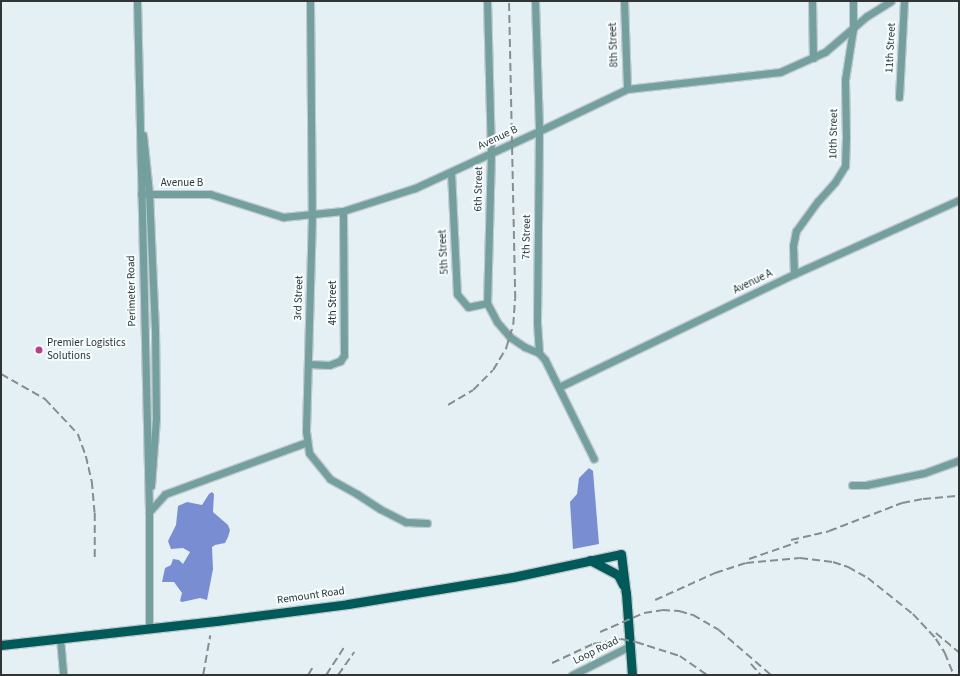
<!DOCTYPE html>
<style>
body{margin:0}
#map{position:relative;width:960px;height:676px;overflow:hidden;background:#e5f0f4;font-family:"Source Sans 3",sans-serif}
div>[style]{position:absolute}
.water>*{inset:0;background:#798ed2}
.roads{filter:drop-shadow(1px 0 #c1cace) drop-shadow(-1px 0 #c1cace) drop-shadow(0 1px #c1cace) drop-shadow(0 -1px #c1cace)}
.minor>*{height:7px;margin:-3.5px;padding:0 3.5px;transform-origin:3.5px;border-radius:3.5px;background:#739f9e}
.major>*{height:9px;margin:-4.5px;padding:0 4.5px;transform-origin:4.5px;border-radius:4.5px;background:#015a5a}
.rail>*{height:1.5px;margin-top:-0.75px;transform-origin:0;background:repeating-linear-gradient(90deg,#868d90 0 8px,transparent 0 12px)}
.dots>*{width:11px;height:11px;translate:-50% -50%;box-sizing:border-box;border:2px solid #f5fdff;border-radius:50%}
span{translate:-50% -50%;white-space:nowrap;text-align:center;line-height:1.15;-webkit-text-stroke:4px #f5fdff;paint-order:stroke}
.street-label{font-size:11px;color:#2f3435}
.poi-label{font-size:11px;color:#2f3435}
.left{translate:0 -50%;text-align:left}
.frame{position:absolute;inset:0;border:2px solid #2f3435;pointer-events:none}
</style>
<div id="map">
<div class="water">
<i style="clip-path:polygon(589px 468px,593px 471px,599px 544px,573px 549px,570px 502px,577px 494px,579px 478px)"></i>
<i style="clip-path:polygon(212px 492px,214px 494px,213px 512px,228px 525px,230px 530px,228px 537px,225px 543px,215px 545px,212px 547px,213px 569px,207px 600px,200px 598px,182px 602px,180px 601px,182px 593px,174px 582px,162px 582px,165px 568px,171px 565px,173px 559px,179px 560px,183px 564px,190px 552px,183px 548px,171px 549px,168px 541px,176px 525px,178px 506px,187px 502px,202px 505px,209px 494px)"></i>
</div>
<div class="roads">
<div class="minor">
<i style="left:137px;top:1px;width:511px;rotate:88.65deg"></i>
<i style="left:149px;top:512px;width:117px;rotate:90deg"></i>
<i style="left:310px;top:1px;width:214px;rotate:89.5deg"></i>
<i style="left:312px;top:215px;width:216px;rotate:91.6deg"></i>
<i style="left:306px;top:431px;width:22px;rotate:82deg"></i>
<i style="left:309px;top:453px;width:33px;rotate:51deg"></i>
<i style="left:330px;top:479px;width:31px;rotate:29deg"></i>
<i style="left:357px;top:494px;width:27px;rotate:33deg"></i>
<i style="left:380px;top:509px;width:29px;rotate:27deg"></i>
<i style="left:406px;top:522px;width:21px;rotate:3deg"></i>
<i style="left:487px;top:1px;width:152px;rotate:88.5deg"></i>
<i style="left:491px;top:153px;width:150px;rotate:91.5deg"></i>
<i style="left:487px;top:303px;width:21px;rotate:62deg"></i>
<i style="left:497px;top:322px;width:20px;rotate:49deg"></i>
<i style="left:510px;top:337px;width:18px;rotate:34deg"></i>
<i style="left:525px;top:347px;width:15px;rotate:23deg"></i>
<i style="left:535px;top:1px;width:130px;rotate:88.2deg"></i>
<i style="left:539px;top:131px;width:192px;rotate:90.6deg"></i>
<i style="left:537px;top:323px;width:30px;rotate:86deg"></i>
<i style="left:539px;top:353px;width:9px;rotate:49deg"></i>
<i style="left:545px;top:360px;width:110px;rotate:63.7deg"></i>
<i style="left:624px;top:1px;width:88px;rotate:88deg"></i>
<i style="left:812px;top:1px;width:57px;rotate:89deg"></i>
<i style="left:899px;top:97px;width:96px;rotate:-87deg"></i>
<i style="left:143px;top:135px;width:58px;rotate:84.1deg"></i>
<i style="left:149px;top:193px;width:135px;rotate:87.5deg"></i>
<i style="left:155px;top:328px;width:90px;rotate:89.4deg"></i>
<i style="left:156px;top:418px;width:68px;rotate:94.2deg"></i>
<i style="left:451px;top:172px;width:122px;rotate:87.2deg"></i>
<i style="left:457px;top:294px;width:17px;rotate:50deg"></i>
<i style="left:468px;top:307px;width:19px;rotate:-12deg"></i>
<i style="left:141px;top:194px;width:69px"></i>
<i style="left:210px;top:194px;width:77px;rotate:17.5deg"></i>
<i style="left:283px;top:217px;width:60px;rotate:-5.7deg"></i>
<i style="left:343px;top:211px;width:76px;rotate:-17.7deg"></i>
<i style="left:415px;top:188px;width:136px;rotate:-24.7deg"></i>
<i style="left:539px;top:131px;width:98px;rotate:-25.5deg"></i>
<i style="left:627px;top:89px;width:154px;rotate:-6.3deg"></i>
<i style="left:780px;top:72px;width:49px;rotate:-24deg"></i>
<i style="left:825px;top:52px;width:55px;rotate:-40.6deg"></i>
<i style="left:867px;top:16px;width:28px;rotate:-32deg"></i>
<i style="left:794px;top:274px;width:28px;rotate:-92deg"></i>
<i style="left:793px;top:246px;width:15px;rotate:-79deg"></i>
<i style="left:796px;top:231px;width:37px;rotate:-54deg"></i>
<i style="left:818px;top:201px;width:25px;rotate:-48deg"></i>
<i style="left:835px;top:182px;width:19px;rotate:-58deg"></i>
<i style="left:845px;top:166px;width:28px;rotate:-88deg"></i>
<i style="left:846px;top:138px;width:58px;rotate:-91deg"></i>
<i style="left:845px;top:80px;width:52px;rotate:-81.1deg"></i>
<i style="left:853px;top:29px;width:28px;rotate:-90deg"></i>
<i style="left:308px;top:364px;width:21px;rotate:3deg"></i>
<i style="left:329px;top:365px;width:12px;rotate:-20deg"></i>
<i style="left:340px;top:361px;width:7px;rotate:-56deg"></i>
<i style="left:344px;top:355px;width:144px;rotate:-90.4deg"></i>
<i style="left:559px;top:387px;width:261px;rotate:-25.7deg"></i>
<i style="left:794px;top:274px;width:181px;rotate:-24.2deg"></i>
<i style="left:852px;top:485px;width:14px"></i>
<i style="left:866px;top:485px;width:59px;rotate:-11.7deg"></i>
<i style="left:924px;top:473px;width:37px;rotate:-20deg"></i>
<i style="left:149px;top:512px;width:24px;rotate:-48deg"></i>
<i style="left:165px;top:494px;width:151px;rotate:-20.1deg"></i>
<i style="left:60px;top:638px;width:37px;rotate:85deg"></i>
<i style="left:572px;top:675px;width:65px;rotate:-26.6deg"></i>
</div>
<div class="major">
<i style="left:590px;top:560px;width:32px;rotate:28deg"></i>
<i style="left:618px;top:575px;width:11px;rotate:63deg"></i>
<i style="left:1px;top:645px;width:216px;rotate:-6.4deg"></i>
<i style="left:216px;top:621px;width:133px;rotate:-7.3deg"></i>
<i style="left:348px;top:604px;width:167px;rotate:-9.3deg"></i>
<i style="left:513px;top:577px;width:110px;rotate:-12deg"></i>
<i style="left:621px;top:554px;width:39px;rotate:83deg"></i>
<i style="left:626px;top:593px;width:82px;rotate:85.8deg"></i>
</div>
</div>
<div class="rail">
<i style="left:1px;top:374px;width:51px;rotate:29.6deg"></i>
<i style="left:45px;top:399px;width:48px;rotate:46.7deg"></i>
<i style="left:78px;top:434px;width:23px;rotate:70deg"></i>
<i style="left:86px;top:456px;width:26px;rotate:77deg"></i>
<i style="left:92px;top:481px;width:32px;rotate:85deg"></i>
<i style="left:95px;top:513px;width:45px;rotate:90deg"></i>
<i style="left:448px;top:405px;width:29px;rotate:-31deg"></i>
<i style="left:473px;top:390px;width:28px;rotate:-45deg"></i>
<i style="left:493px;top:370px;width:26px;rotate:-59deg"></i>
<i style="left:506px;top:348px;width:24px;rotate:-73deg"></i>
<i style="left:513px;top:325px;width:26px;rotate:-86deg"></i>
<i style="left:515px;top:299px;width:298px;rotate:-91.2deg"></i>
<i style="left:791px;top:540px;width:39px;rotate:-13deg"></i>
<i style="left:829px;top:531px;width:78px;rotate:-21deg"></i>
<i style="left:902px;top:503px;width:21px;rotate:-11deg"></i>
<i style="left:923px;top:499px;width:36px;rotate:-5deg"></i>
<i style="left:749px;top:559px;width:52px;rotate:-19.1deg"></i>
<i style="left:655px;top:600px;width:66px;rotate:-24.2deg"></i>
<i style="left:715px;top:573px;width:33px;rotate:-18deg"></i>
<i style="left:746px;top:563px;width:54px;rotate:-5.3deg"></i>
<i style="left:800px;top:558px;width:33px;rotate:7deg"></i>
<i style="left:833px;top:562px;width:16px;rotate:18deg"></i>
<i style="left:848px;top:567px;width:23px;rotate:29deg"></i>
<i style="left:868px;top:578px;width:58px;rotate:38.7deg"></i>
<i style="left:913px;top:614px;width:34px;rotate:47deg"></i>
<i style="left:936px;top:639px;width:17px;rotate:57deg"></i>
<i style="left:945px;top:653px;width:24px;rotate:68deg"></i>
<i style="left:600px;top:632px;width:48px;rotate:-23.4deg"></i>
<i style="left:644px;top:613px;width:18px;rotate:-9deg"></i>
<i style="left:662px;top:610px;width:17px;rotate:3deg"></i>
<i style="left:679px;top:611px;width:15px;rotate:16deg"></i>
<i style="left:693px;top:615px;width:30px;rotate:30deg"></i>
<i style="left:719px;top:630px;width:69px;rotate:40.9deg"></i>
<i style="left:936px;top:633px;width:30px;rotate:40deg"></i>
<i style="left:552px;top:663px;width:45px;rotate:-24.9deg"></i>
<i style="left:593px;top:644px;width:28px;rotate:-10deg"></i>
<i style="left:621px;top:639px;width:15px;rotate:11deg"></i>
<i style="left:636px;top:642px;width:46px;rotate:17.7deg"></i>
<i style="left:680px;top:656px;width:33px;rotate:35deg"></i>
<i style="left:751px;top:664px;width:15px;rotate:48deg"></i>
<i style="left:203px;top:675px;width:40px;rotate:-80deg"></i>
<i style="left:308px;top:675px;width:8px;rotate:-60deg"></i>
<i style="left:326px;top:675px;width:35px;rotate:-57deg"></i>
<i style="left:338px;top:675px;width:28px;rotate:-55deg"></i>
</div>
<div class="dots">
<i style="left:39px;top:350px;background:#b93d8d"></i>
</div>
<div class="street-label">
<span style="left:614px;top:45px;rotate:-92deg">8th Street</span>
<span style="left:891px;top:48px;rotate:-87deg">11th Street</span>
<span style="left:834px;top:134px;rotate:-89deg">10th Street</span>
<span style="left:498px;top:138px;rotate:-25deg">Avenue B</span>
<span style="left:182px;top:183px">Avenue B</span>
<span style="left:479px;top:189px;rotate:-89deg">6th Street</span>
<span style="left:527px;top:237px;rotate:-89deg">7th Street</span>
<span style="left:444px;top:252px;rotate:-93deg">5th Street</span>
<span style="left:753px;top:282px;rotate:-26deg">Avenue A</span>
<span style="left:132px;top:291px;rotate:-91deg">Perimeter Road</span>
<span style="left:299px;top:298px;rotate:-88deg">3rd Street</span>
<span style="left:333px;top:303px;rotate:-90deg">4th Street</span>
<span style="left:311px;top:596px;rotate:-8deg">Remount Road</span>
<span style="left:596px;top:651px;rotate:-26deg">Loop Road</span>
</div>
<div class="poi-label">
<span class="left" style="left:47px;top:350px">Premier Logistics<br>Solutions</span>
</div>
<div class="frame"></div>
</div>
